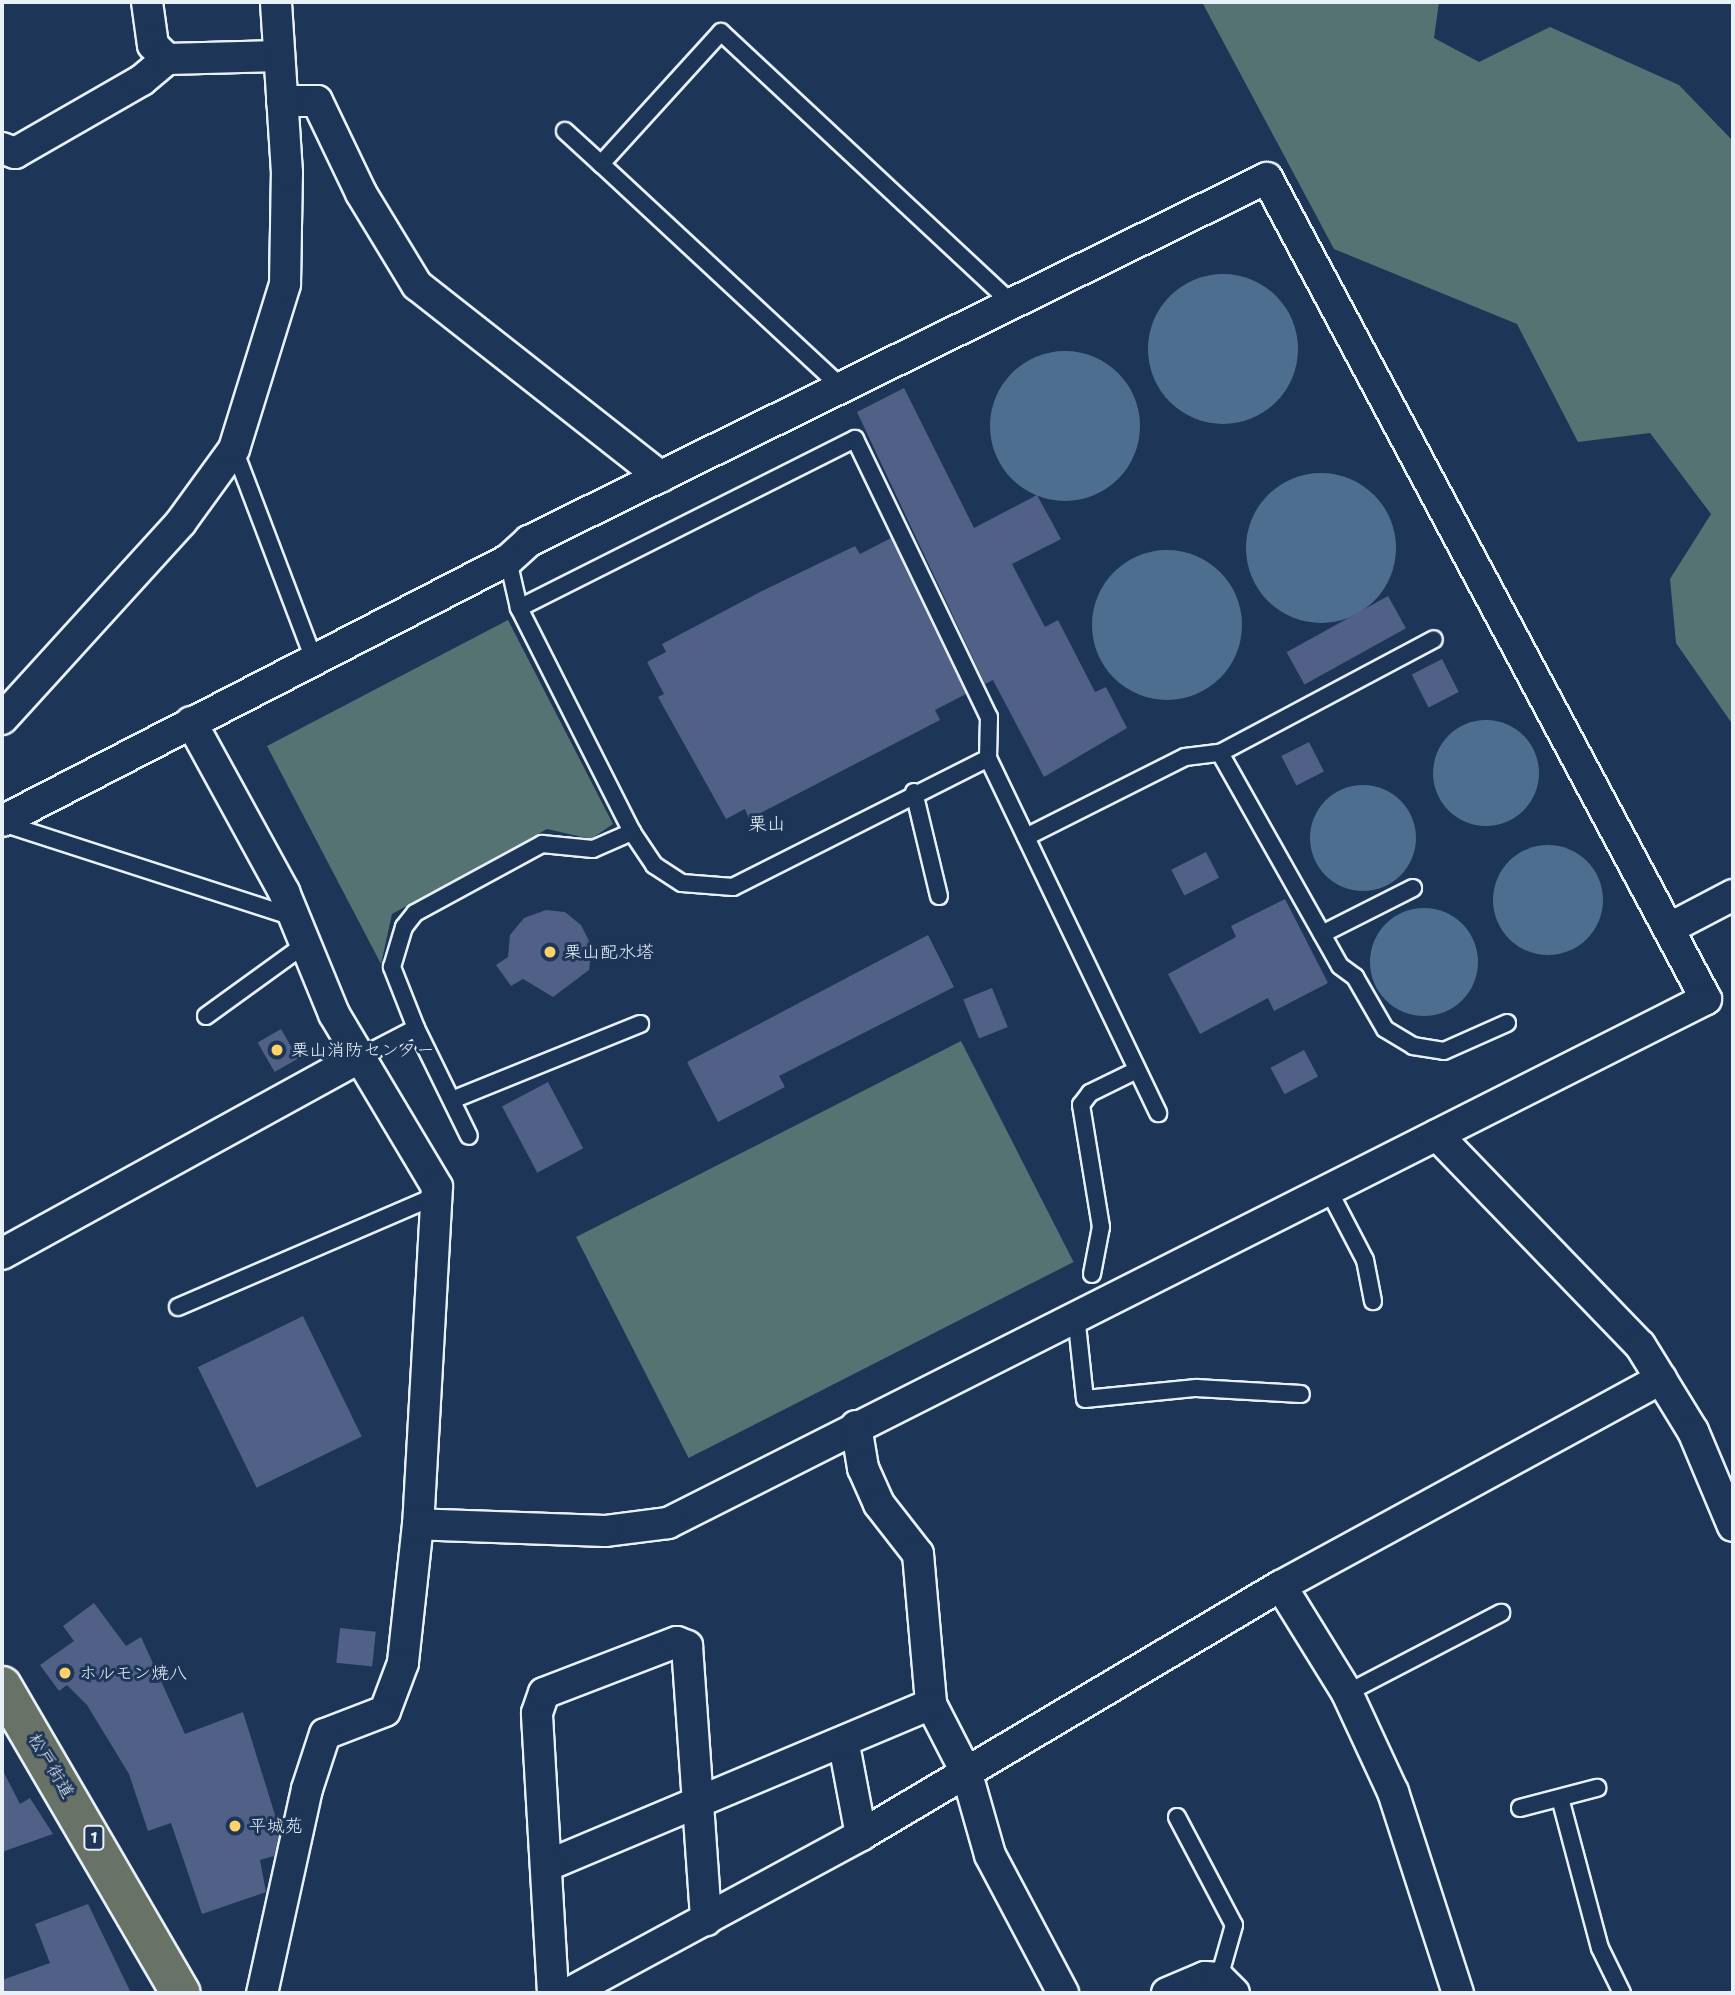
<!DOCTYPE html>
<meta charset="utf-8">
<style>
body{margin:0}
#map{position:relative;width:1735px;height:1995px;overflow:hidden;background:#1d3557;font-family:"Shantell Sans","Klee One",sans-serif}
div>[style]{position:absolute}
.green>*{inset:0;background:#547372;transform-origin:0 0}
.water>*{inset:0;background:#4e6e8f}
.round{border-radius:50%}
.building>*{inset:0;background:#506087;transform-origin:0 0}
.roads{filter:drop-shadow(2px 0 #e8f1f8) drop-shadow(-2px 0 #e8f1f8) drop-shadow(0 2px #e8f1f8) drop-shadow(0 -2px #e8f1f8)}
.service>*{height:16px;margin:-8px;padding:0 8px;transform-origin:8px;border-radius:8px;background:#1d3557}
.minor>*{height:30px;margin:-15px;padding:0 15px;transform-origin:15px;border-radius:15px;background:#1d3557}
.primary>*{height:38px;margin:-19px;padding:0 19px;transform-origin:19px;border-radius:19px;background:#697266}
.dots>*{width:19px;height:19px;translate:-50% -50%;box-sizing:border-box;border:4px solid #1d3557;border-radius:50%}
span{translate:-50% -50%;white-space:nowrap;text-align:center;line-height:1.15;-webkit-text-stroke:6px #1d3557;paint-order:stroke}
.shield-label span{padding:2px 5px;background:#1d3557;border:2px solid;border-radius:5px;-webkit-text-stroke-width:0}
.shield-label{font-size:16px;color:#e8f1f8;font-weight:700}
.poi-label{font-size:18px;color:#e8f1f8}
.left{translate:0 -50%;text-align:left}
.street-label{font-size:18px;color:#e8f1f8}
.neighbourhood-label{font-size:19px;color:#e8f1f8}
.frame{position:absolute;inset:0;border:4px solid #e8f1f8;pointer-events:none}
</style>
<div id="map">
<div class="green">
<i style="clip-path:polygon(1202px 2px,1439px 2px,1434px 38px,1479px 62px,1550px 27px,1679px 85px,1733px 141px,1733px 725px,1676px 643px,1670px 579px,1711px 514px,1650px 433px,1578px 442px,1517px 324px,1334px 249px)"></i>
<i style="clip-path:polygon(508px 620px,613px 824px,591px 839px,547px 829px,392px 914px,381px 964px,267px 746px)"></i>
<i style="left:961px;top:1041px;width:248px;height:432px;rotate:63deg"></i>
</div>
<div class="water">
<i class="round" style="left:1148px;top:274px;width:150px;height:150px"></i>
<i class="round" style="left:990px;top:351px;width:150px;height:150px"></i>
<i class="round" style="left:1246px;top:473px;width:150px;height:150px"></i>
<i class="round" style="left:1092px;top:550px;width:150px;height:150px"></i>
<i class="round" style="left:1433px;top:720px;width:106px;height:106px"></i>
<i class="round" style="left:1310px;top:785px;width:106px;height:106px"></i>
<i class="round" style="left:1493px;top:845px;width:110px;height:110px"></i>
<i class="round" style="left:1370px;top:908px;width:108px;height:108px"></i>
</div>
<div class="building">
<i style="clip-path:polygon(904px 388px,974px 528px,1037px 495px,1061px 539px,1012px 564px,1045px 627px,1058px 620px,1095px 692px,1106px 687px,1127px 728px,1044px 777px,993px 680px,985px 684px,857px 412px)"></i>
<i style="clip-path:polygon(891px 538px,966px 694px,935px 710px,940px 720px,749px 819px,745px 809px,726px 819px,658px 697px,664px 694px,647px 662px,666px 652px,662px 644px,762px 591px,855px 546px,860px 554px)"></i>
<i style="left:1388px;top:596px;width:37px;height:116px;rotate:61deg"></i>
<i style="left:1442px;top:659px;width:37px;height:34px;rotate:63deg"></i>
<i style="left:1309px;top:742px;width:33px;height:31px;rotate:63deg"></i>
<i style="left:1206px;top:852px;width:29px;height:39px;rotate:63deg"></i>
<i style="clip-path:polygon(1285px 899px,1328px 983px,1274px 1011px,1268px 998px,1200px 1034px,1168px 974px,1236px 937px,1231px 926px)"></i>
<i style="clip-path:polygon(546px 910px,565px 912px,581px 925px,592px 947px,589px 970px,553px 997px,523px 979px,511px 986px,496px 965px,508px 957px,510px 935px,524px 918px)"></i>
<i style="clip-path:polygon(928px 935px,954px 987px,779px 1076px,785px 1087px,718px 1122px,687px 1062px)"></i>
<i style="left:992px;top:988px;width:42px;height:31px;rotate:68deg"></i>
<i style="left:281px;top:1029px;width:34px;height:27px;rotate:60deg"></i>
<i style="left:1304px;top:1050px;width:30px;height:38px;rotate:62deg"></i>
<i style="left:548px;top:1082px;width:75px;height:52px;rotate:62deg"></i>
<i style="left:303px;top:1316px;width:134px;height:117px;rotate:64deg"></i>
<i style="clip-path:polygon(94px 1603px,126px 1646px,141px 1637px,185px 1734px,243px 1712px,280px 1831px,274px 1856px,260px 1860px,266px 1892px,202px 1914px,171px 1823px,148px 1831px,129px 1774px,87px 1705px,67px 1685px,59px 1691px,40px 1665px,74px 1641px,63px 1626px)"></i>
<i style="left:340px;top:1628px;width:36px;height:35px;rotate:6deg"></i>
<i style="clip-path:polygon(2px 1769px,20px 1804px,30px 1798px,53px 1834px,2px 1852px)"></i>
<i style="clip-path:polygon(88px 1904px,131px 1993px,2px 1993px,2px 1980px,50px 1963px,35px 1924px)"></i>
</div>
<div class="roads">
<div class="service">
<i style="left:565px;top:131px;width:49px;rotate:42.5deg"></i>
<i style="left:839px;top:385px;width:325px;rotate:-137.1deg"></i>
<i style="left:601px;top:164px;width:178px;rotate:-47.7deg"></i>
<i style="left:721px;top:32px;width:396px;rotate:43deg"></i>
<i style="left:234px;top:449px;width:226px;rotate:69.2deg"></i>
<i style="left:508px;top:560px;width:49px;rotate:77.1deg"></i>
<i style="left:519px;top:608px;width:251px;rotate:63.2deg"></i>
<i style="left:632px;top:832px;width:40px;rotate:56deg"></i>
<i style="left:654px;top:865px;width:33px;rotate:33deg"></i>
<i style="left:682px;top:883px;width:51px;rotate:4.5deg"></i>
<i style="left:733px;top:887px;width:286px;rotate:-26.8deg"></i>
<i style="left:519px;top:608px;width:376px;rotate:-26.7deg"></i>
<i style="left:855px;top:439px;width:309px;rotate:64.3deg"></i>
<i style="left:989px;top:717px;width:41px;rotate:91.4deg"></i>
<i style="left:988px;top:758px;width:394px;rotate:64.4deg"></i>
<i style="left:1220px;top:753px;width:244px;rotate:60.6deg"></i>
<i style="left:1340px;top:966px;width:19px;rotate:36deg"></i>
<i style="left:1355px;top:977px;width:60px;rotate:60deg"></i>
<i style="left:1385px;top:1029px;width:33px;rotate:31deg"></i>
<i style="left:1413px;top:1046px;width:31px;rotate:9deg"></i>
<i style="left:1444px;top:1051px;width:69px;rotate:-24deg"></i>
<i style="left:914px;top:792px;width:107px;rotate:76.5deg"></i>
<i style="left:2px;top:823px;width:309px;rotate:17.9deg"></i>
<i style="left:1026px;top:837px;width:178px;rotate:-26.7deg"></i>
<i style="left:1185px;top:757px;width:35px;rotate:-7deg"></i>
<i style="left:1220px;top:753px;width:242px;rotate:-28deg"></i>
<i style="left:1322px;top:934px;width:102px;rotate:-26.8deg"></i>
<i style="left:206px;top:1016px;width:125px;rotate:-35.9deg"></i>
<i style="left:416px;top:1028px;width:66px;rotate:-111.5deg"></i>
<i style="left:392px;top:967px;width:42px;rotate:-73.3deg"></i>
<i style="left:404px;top:927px;width:18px;rotate:-52deg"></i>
<i style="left:415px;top:913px;width:145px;rotate:-28.5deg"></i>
<i style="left:542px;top:844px;width:51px;rotate:5.6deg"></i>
<i style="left:593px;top:849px;width:43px;rotate:-23.6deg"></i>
<i style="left:360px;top:1057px;width:63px;rotate:-27.4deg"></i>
<i style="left:416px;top:1028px;width:120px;rotate:63.9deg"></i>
<i style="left:452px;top:1100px;width:203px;rotate:-22deg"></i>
<i style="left:1328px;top:1189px;width:80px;rotate:62.5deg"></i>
<i style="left:1365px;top:1260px;width:42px;rotate:79deg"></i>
<i style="left:1092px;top:1274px;width:48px;rotate:-79.2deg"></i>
<i style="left:1101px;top:1227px;width:124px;rotate:-99.3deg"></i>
<i style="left:1081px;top:1105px;width:15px;rotate:-53deg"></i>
<i style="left:1090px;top:1093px;width:52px;rotate:-26.1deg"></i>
<i style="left:178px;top:1307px;width:281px;rotate:-23.3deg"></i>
<i style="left:1076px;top:1315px;width:84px;rotate:83.9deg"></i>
<i style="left:1085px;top:1399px;width:112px;rotate:-5.7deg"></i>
<i style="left:1196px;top:1388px;width:105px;rotate:3.3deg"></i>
<i style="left:1347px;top:1693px;width:174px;rotate:-27.5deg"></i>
<i style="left:1560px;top:1798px;width:155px;rotate:75.1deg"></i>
<i style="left:1600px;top:1948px;width:50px;rotate:63.9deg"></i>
<i style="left:1520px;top:1808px;width:80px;rotate:-14.6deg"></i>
<i style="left:1177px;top:1817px;width:122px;rotate:62.2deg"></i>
<i style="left:1234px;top:1925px;width:55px;rotate:105.8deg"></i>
</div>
<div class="minor">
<i style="left:147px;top:2px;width:43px;rotate:82.1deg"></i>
<i style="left:153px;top:45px;width:20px;rotate:45deg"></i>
<i style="left:282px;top:101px;width:35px"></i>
<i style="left:317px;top:101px;width:102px;rotate:64.4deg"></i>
<i style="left:361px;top:193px;width:108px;rotate:58.7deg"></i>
<i style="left:417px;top:285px;width:310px;rotate:38.2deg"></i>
<i style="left:2px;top:148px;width:14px;rotate:21deg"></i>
<i style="left:15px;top:153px;width:146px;rotate:-29.9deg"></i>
<i style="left:142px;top:80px;width:33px;rotate:-40deg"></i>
<i style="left:167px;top:59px;width:112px;rotate:-1.5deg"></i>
<i style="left:2px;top:719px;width:266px;rotate:-47.7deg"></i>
<i style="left:181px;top:522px;width:90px;rotate:-54deg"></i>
<i style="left:234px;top:449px;width:173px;rotate:-72.8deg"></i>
<i style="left:285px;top:284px;width:111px;rotate:-89deg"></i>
<i style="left:287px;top:173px;width:171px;rotate:-93.7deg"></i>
<i style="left:191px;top:722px;width:194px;rotate:61.3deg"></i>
<i style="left:284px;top:892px;width:132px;rotate:67.7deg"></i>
<i style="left:334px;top:1014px;width:201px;rotate:59.2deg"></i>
<i style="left:437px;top:1187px;width:338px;rotate:93.2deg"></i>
<i style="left:418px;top:1524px;width:140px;rotate:96.2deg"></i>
<i style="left:403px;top:1663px;width:51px;rotate:110.6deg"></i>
<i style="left:385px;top:1711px;width:64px;rotate:159deg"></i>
<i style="left:325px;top:1734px;width:58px;rotate:108.1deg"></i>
<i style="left:307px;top:1789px;width:209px;rotate:102.4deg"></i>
<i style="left:2px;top:821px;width:569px;rotate:-27.29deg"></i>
<i style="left:508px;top:560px;width:28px;rotate:-42deg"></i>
<i style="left:529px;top:541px;width:822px;rotate:-26.19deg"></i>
<i style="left:1267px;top:178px;width:931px;rotate:61.87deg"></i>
<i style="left:1706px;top:999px;width:1163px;rotate:153.21deg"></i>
<i style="left:668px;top:1523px;width:64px;rotate:172.8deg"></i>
<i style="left:605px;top:1531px;width:187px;rotate:-177.9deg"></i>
<i style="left:1670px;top:928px;width:71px;rotate:-27.6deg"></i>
<i style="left:1437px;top:1135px;width:292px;rotate:46deg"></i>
<i style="left:1640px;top:1345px;width:101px;rotate:58.4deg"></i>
<i style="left:1693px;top:1431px;width:103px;rotate:67.2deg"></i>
<i style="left:2px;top:1254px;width:409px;rotate:-28.8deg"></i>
<i style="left:856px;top:1426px;width:43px;rotate:80.5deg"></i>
<i style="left:863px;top:1468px;width:39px;rotate:66deg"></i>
<i style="left:879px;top:1504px;width:63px;rotate:52deg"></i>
<i style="left:918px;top:1554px;width:151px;rotate:85deg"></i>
<i style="left:931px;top:1704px;width:79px;rotate:62.8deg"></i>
<i style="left:967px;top:1774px;width:84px;rotate:74.1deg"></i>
<i style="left:990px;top:1855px;width:156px;rotate:62.1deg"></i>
<i style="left:1281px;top:1586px;width:126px;rotate:58.3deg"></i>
<i style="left:1347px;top:1693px;width:109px;rotate:65.1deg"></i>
<i style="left:1393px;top:1792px;width:211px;rotate:72.1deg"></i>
<i style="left:844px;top:1745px;width:92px;rotate:79.3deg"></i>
<i style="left:546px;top:1866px;width:418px;rotate:-22.8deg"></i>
<i style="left:553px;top:1993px;width:280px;rotate:-93.3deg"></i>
<i style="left:537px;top:1713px;width:21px;rotate:-71deg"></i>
<i style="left:544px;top:1693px;width:142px;rotate:-21deg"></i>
<i style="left:677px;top:1642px;width:11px;rotate:22deg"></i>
<i style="left:687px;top:1646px;width:275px;rotate:86deg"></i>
<i style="left:569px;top:1993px;width:332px;rotate:-28.4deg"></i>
<i style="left:861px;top:1835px;width:488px;rotate:-30.7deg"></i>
<i style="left:1281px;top:1586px;width:433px;rotate:-28.6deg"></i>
<i style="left:1167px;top:1993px;width:41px;rotate:-22.8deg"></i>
<i style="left:1205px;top:1977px;width:14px;rotate:4deg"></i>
<i style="left:1219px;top:1978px;width:21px;rotate:45deg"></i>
</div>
<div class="primary">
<i style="left:2px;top:1686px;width:355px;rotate:59.8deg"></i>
</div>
</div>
<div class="dots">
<i style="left:550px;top:952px;background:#ffd166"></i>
<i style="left:277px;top:1050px;background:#ffd166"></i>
<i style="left:65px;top:1673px;background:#ffd166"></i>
<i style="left:235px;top:1826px;background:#ffd166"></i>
</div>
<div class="shield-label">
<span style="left:94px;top:1838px">1</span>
</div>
<div class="poi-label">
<span class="left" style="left:564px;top:952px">栗山配水塔</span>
<span class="left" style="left:291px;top:1050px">栗山消防センター</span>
<span class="left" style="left:79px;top:1673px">ホルモン焼八</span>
<span class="left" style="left:249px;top:1826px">平城苑</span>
</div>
<div class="street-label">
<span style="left:51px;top:1766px;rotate:59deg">松戸街道</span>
</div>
<div class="neighbourhood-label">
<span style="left:767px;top:824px">栗山</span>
</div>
<div class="frame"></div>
</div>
